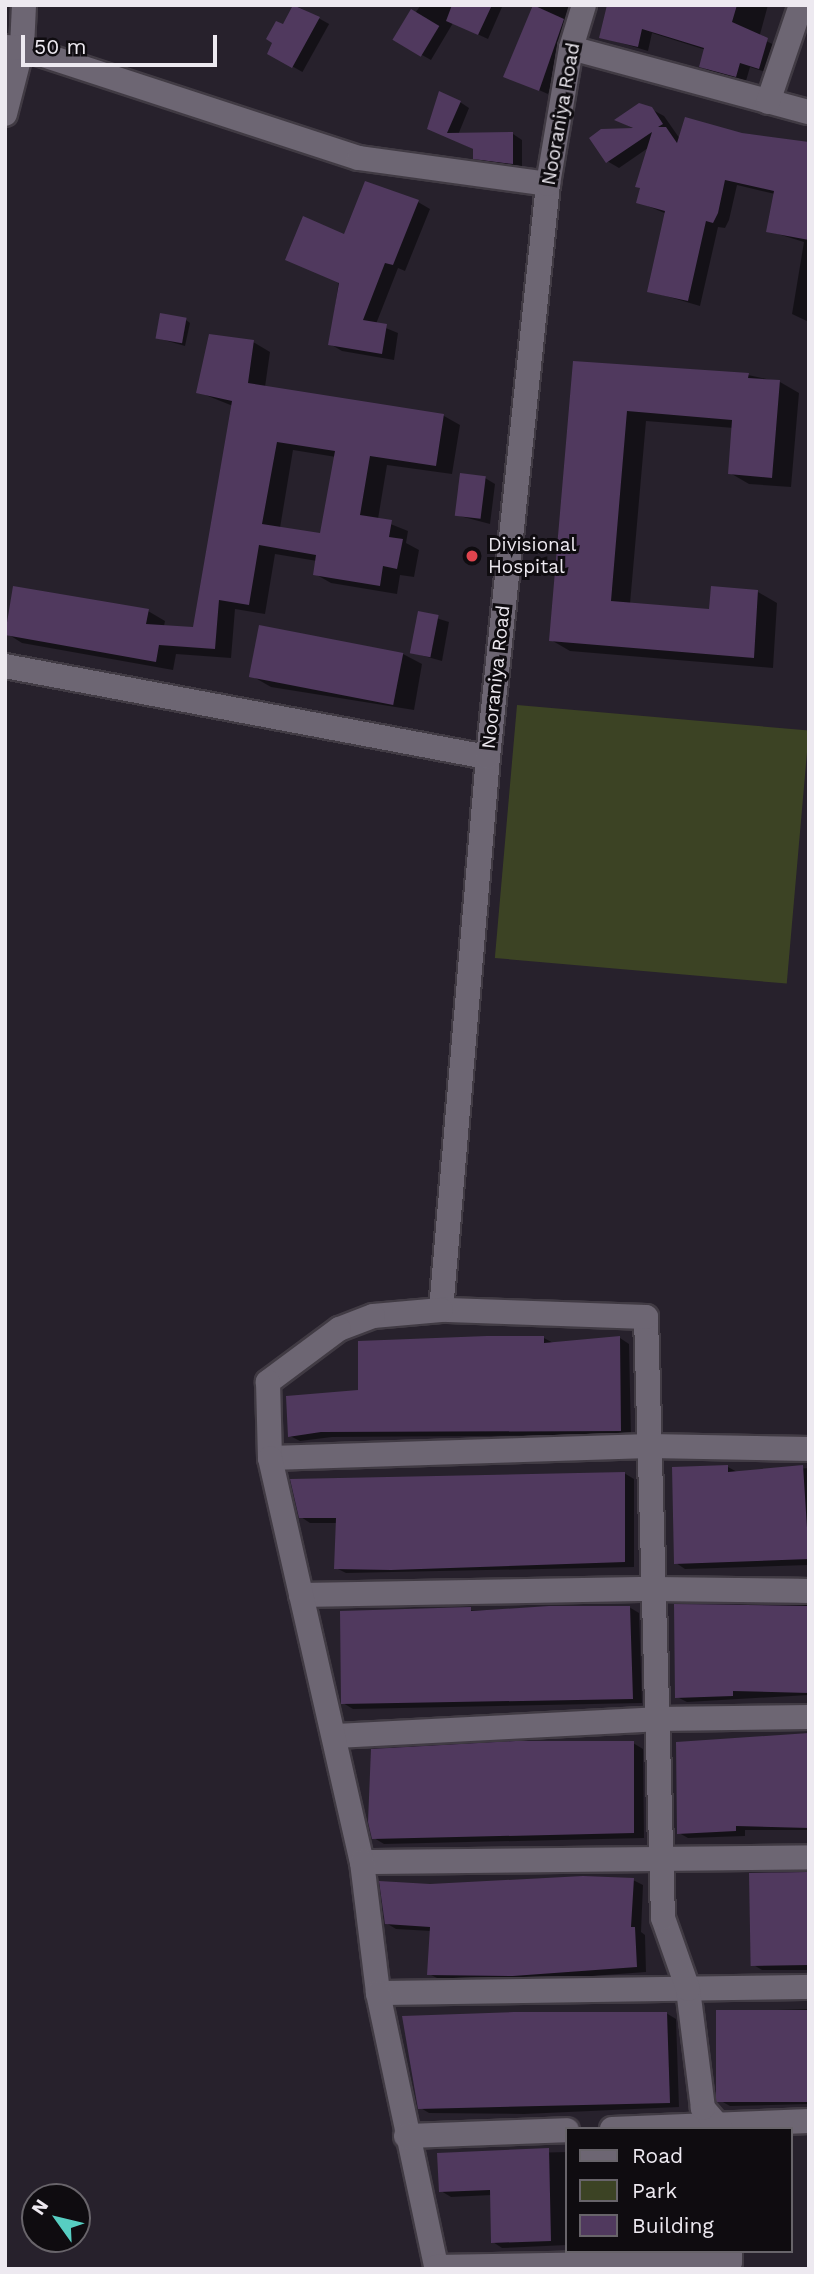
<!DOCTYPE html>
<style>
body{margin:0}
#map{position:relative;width:814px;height:2274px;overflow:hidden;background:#27212c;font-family:"Work Sans",sans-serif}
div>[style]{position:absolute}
.green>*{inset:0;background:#3c4324;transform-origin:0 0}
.shadow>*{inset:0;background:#0007;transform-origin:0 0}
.building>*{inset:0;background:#50395e;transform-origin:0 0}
.roads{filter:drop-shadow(2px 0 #413b44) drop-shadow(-2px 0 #413b44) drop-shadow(0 2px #413b44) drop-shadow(0 -2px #413b44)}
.minor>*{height:24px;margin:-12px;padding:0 12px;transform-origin:12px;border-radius:12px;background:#6d6673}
.dots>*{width:19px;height:19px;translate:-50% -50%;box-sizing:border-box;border:4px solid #0f0c10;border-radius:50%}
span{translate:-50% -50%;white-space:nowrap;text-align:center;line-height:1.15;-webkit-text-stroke:6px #0f0c10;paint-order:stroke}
.street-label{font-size:19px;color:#ede9f0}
.poi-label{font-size:19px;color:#ede9f0}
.left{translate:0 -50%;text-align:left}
.frame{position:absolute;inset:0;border:7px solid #ede9f0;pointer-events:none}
.legend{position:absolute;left:565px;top:2127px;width:228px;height:126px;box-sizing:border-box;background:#0f0c10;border:2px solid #68646a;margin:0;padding:9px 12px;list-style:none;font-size:21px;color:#ede9f0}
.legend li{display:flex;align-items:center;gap:14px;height:35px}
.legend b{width:35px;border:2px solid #68646a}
.north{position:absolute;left:21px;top:2183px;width:70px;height:70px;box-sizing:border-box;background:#0f0c10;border:2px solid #68646a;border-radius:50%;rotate:304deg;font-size:19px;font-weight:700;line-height:28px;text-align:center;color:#ede9f0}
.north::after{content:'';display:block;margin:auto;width:24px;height:32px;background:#57cec2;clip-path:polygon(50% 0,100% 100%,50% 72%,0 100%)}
.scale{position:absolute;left:21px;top:35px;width:196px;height:32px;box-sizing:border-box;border:4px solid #ede9f0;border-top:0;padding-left:9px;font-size:21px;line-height:24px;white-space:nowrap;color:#ede9f0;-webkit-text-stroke:5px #0f0c10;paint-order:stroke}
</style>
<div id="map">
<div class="green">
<i style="left:517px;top:705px;width:293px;height:254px;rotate:5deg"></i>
</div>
<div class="shadow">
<i style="left:295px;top:5px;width:39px;height:55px;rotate:29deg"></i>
<i style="clip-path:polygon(421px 5px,499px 5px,502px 7px,488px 39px,453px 23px,431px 60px,395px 40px)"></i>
<i style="clip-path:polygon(534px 5px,580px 5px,548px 94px,506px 76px)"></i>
<i style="clip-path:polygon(722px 5px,768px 5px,759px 38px,777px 46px,769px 73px,750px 67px,746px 81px,711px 72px,701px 66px,706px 50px,652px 33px,648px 51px,601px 37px)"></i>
<i style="clip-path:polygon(460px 102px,469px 108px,458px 135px,513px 134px,522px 140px,522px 169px,485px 163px,475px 158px,475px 150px,429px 128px)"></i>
<i style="clip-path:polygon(651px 109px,664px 116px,680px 139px,741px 135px,809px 144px,809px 322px,792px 314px,804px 242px,768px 231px,775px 194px,737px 185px,729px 220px,725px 228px,718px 227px,700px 306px,649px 291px,667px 214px,638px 202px,648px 148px,619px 168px,607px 161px,636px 130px,617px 120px)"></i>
<i style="clip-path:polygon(418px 202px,430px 209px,405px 271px,398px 268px,376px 324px,398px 333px,394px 360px,342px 351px,330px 344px,345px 236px)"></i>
<i style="clip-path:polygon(186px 320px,190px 323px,185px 346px,157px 338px)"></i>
<i style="clip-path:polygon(evenodd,253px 342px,270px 352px,265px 387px,444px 416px,460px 425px,452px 474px,387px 465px,378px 519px,408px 531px,406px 543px,419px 550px,414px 577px,400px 575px,397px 594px,331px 583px,315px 574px,317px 561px,275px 554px,265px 614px,235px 609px,231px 658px,176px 654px,173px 670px,22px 643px,6px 633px,148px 611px,165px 621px,164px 626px,194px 628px,233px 406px,198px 392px,253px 342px,293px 450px,336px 457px,321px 535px,280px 528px,293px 450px)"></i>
<i style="clip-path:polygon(574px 363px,748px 375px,780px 382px,799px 393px,791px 487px,749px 484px,730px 473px,734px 428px,646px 421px,630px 604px,711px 611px,758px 592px,777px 603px,773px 668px,570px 651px,551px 640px)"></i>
<i style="clip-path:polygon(485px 478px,495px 484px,490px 524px,456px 515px)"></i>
<i style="clip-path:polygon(420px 613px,449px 622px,442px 661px,413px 653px)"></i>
<i style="clip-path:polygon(403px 654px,422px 664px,414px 710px,271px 687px,252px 676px)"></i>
<i style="clip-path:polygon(544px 1338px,555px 1344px,620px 1338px,629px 1344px,631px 1435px,332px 1437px,300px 1441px,290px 1436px,359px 1392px,359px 1343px)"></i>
<i style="clip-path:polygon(728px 1467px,739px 1473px,809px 1468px,809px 1565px,685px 1569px,676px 1563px)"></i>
<i style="clip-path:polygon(624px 1473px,634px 1479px,634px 1567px,346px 1573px,336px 1568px,338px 1523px,310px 1523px,301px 1517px)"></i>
<i style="clip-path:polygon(809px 1605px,809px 1695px,687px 1702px,677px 1697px,676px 1606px)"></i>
<i style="clip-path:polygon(629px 1607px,639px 1613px,642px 1703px,353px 1709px,343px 1703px,341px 1613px)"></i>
<i style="clip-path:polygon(809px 1738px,809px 1830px,745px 1830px,745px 1836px,688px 1838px,679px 1833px)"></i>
<i style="clip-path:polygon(633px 1743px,643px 1749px,644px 1838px,384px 1844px,374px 1838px)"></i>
<i style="clip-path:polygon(809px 1871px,809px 1970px,762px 1970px,752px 1964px,750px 1874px)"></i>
<i style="clip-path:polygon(633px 1880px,643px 1885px,641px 1932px,645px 1935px,646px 1972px,524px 1981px,439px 1979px,429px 1974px,431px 1931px,396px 1929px,386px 1923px,430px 1886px)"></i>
<i style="clip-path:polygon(809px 2009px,809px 2104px,730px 2106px,721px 2101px,718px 2012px)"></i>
<i style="clip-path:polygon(666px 2013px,676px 2019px,679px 2107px,524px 2114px,429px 2113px,419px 2107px)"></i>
<i style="clip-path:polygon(567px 2152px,567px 2245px,502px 2248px,493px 2242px,492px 2195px,451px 2197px,441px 2191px,439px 2155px)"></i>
</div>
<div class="building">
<i style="clip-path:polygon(293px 5px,320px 17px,292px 68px,267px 54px,272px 43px,266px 39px,276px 21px,283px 24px)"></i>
<i style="clip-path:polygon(452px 5px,492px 5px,478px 35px,446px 21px)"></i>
<i style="clip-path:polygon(533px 5px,564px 19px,539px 91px,503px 77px)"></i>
<i style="clip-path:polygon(607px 5px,737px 5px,732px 22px,768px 38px,759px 69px,740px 63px,736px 77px,699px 67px,704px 48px,642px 29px,638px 47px,599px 38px)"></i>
<i style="left:411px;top:9px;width:33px;height:36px;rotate:31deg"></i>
<i style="clip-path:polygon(439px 91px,461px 101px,447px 133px,513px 132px,513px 164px,473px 159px,473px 149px,427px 129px)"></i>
<i style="clip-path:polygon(639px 103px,652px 107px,663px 124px,658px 127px,666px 127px,677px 143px,685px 117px,742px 133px,809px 142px,809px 240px,766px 232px,774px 191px,725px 180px,718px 213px,713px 223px,706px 221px,688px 301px,647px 292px,665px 211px,636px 203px,640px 188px,635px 187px,652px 132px,606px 163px,589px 138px,601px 129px,633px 128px,614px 120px)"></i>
<i style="clip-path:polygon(365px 181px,419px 200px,393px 265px,385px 263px,363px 320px,387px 324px,382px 354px,328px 345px,339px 283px,285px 260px,303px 216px,344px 234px)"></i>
<i style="left:160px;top:313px;width:27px;height:26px;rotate:10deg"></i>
<i style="clip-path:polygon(evenodd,209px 334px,254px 340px,248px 383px,444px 414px,436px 466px,370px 456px,360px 515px,392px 520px,389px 537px,403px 539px,397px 569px,383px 566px,380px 586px,331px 578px,313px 575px,316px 555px,259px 545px,249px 605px,219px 600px,215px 649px,159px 645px,156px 662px,5px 635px,13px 586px,149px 609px,146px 624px,193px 627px,232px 401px,196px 393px,209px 334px,277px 442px,335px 451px,320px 533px,262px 524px,277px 442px)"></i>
<i style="clip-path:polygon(573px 361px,749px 373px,748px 378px,780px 380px,772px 478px,728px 474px,732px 420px,627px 411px,611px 601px,709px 609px,711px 586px,758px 590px,754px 658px,549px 641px)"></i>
<i style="left:460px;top:473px;width:26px;height:43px;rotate:7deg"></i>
<i style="left:418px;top:611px;width:21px;height:43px;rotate:11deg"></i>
<i style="left:259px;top:625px;width:147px;height:53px;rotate:11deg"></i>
<i style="clip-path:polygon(487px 1336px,544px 1336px,544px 1343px,620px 1336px,621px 1431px,321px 1432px,288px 1437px,286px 1396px,358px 1390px,358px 1341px)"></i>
<i style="clip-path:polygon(728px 1465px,728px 1472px,803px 1465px,809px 1559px,674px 1564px,672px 1467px)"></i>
<i style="clip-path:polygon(625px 1472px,625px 1562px,391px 1570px,334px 1569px,336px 1518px,299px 1518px,290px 1479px)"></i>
<i style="clip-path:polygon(674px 1604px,809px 1606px,809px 1693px,733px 1691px,733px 1696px,675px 1698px)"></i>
<i style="clip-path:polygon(549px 1606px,630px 1606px,633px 1699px,341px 1704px,340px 1611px,471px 1607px,471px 1611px)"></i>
<i style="clip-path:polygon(809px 1733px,809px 1828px,736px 1826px,736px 1831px,677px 1834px,676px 1742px)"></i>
<i style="clip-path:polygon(516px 1741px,634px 1741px,634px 1833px,372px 1839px,368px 1822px,371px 1749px)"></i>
<i style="left:807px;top:1872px;width:93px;height:58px;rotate:89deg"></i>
<i style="clip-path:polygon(583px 1876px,634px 1878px,631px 1927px,635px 1927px,637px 1967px,513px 1976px,427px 1975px,430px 1927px,385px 1924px,379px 1881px,430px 1884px)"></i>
<i style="left:716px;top:2010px;width:93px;height:92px"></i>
<i style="clip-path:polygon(514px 2012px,667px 2012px,670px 2103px,418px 2109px,402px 2016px)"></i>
<i style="clip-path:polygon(549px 2148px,551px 2241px,491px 2243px,490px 2190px,439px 2192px,437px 2153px)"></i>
</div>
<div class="roads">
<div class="minor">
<i style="left:24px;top:5px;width:43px;rotate:92.7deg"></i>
<i style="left:22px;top:48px;width:354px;rotate:18.1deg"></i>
<i style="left:359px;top:158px;width:191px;rotate:7.8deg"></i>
<i style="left:571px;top:48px;width:246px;rotate:15.1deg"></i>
<i style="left:768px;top:102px;width:102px;rotate:-71.2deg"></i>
<i style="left:5px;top:114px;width:68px;rotate:-75.6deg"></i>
<i style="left:22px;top:48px;width:16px;rotate:-176deg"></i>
<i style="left:5px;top:666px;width:491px;rotate:10.7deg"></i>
<i style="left:441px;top:1310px;width:555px;rotate:-85.14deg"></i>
<i style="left:488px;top:757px;width:576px;rotate:-84.02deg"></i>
<i style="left:548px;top:184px;width:138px;rotate:-80.4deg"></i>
<i style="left:571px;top:48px;width:45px;rotate:-73.2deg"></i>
<i style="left:270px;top:1458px;width:380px;rotate:-1.8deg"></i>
<i style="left:650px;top:1446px;width:159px;rotate:1.1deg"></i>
<i style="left:301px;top:1595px;width:353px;rotate:-1deg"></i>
<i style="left:654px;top:1589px;width:155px;rotate:0.7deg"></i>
<i style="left:336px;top:1736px;width:321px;rotate:-3deg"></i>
<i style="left:657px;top:1719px;width:152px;rotate:-0.8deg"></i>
<i style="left:362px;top:1862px;width:447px;rotate:-0.6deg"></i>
<i style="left:378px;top:1993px;width:431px;rotate:-0.8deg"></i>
<i style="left:612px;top:2129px;width:197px;rotate:-2.3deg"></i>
<i style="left:721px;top:2129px;width:28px;rotate:-131deg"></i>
<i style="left:703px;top:2108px;width:120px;rotate:-97.2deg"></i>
<i style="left:688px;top:1989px;width:75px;rotate:-109.4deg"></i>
<i style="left:663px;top:1918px;width:601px;rotate:-91.62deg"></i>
<i style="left:646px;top:1317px;width:205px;rotate:-178deg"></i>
<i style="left:441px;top:1310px;width:68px;rotate:175deg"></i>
<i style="left:373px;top:1316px;width:36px;rotate:159deg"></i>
<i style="left:339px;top:1329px;width:89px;rotate:143.3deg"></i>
<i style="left:268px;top:1382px;width:76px;rotate:88.5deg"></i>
<i style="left:270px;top:1458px;width:414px;rotate:77.2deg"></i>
<i style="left:362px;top:1862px;width:132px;rotate:83deg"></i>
<i style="left:378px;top:1993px;width:280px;rotate:78deg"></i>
<i style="left:436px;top:2267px;width:294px;rotate:-1deg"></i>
<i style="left:730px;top:2262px;width:11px;rotate:-90deg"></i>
<i style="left:406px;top:2136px;width:161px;rotate:-2.1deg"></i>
</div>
</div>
<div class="dots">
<i style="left:472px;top:556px;background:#e0444e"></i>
</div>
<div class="street-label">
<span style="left:561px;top:114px;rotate:-80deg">Nooraniya Road</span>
<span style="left:496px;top:677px;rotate:-84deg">Nooraniya Road</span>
</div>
<div class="poi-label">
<span class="left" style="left:488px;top:556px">Divisional<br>Hospital</span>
</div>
<div class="frame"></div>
<ul class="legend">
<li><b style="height:9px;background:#6d6673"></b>Road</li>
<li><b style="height:19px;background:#3c4324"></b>Park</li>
<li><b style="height:19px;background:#50395e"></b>Building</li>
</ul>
<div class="north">N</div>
<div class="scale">50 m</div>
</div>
